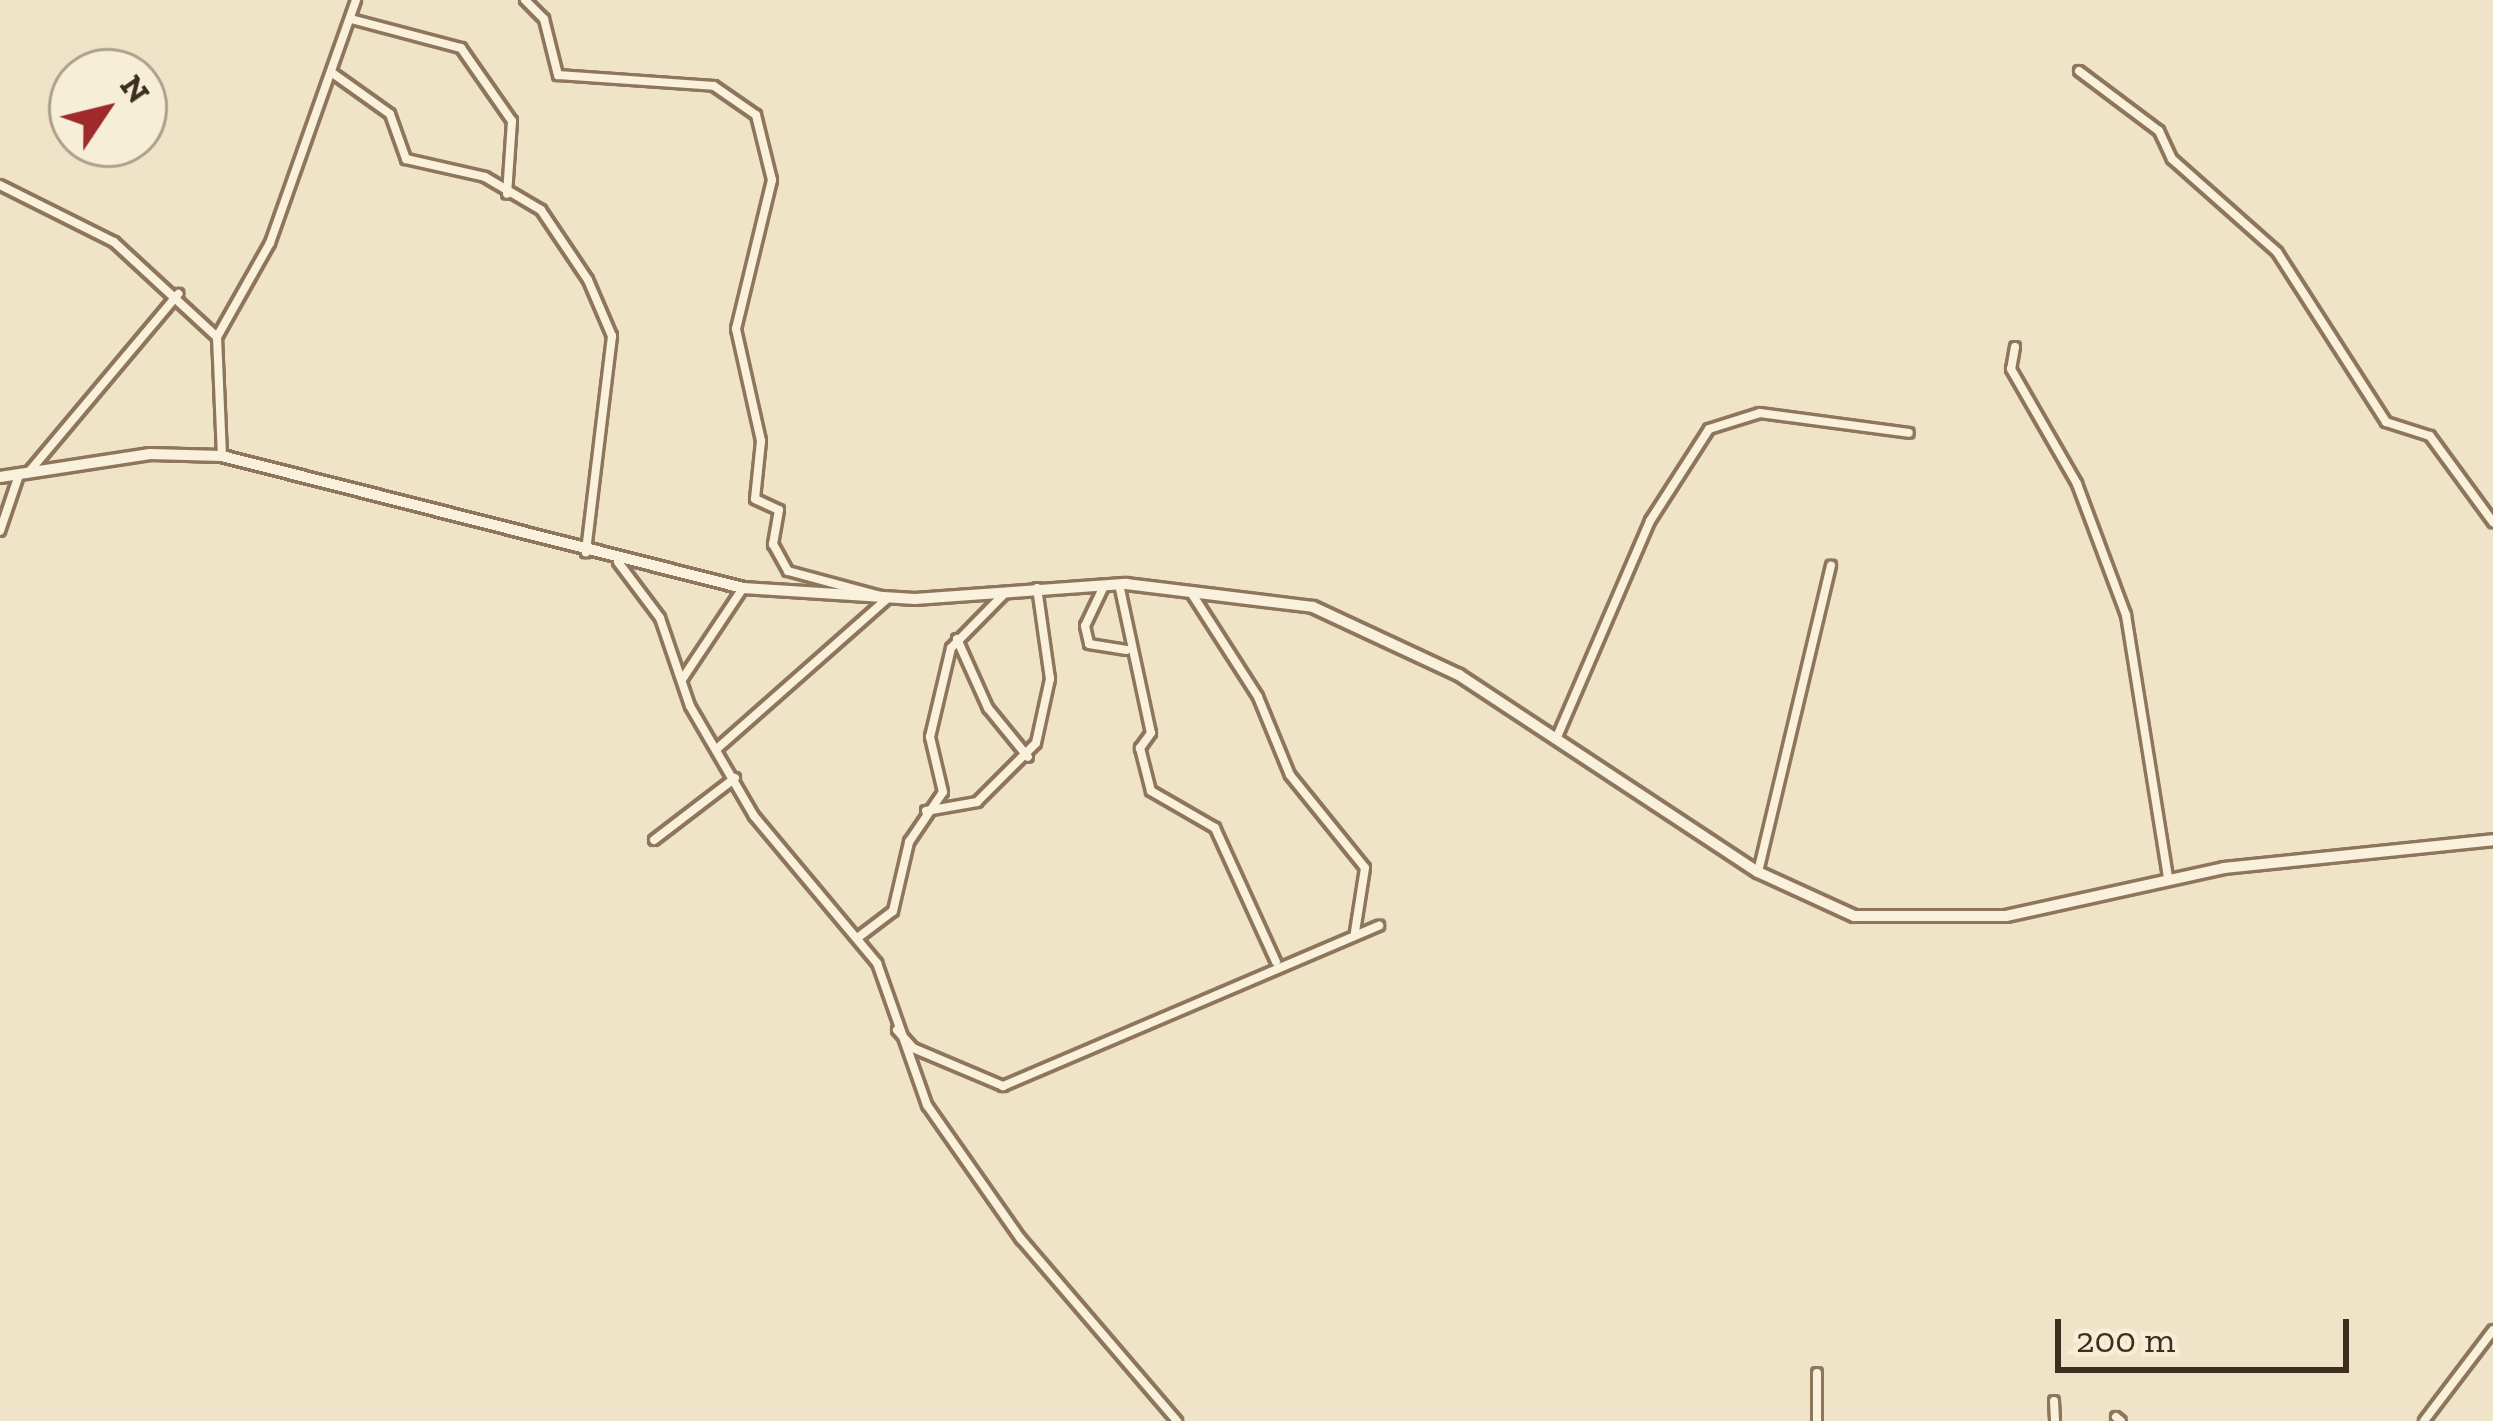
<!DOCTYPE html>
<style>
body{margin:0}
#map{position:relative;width:2493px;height:1421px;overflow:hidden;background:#f0e4c8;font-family:"Zilla Slab",serif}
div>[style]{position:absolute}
.roads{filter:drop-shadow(3px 0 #8d765c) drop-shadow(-3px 0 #8d765c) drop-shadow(0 3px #8d765c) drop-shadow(0 -3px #8d765c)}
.street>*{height:8px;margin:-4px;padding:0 4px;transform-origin:4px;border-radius:4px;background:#faf1dc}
.secondary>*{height:10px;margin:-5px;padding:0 5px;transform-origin:5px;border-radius:5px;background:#faf1dc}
span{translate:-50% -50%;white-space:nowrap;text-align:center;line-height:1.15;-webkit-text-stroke:9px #f7eed8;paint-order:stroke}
.north{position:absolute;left:48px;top:48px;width:120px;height:120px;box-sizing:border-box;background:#f7eed8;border:3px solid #ada18e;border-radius:50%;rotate:55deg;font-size:33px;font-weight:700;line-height:48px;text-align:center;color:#3d2e20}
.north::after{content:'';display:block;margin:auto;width:42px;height:54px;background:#9e2a2b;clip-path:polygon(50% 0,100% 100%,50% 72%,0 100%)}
.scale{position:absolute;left:2055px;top:1319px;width:294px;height:54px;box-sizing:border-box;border:6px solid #3d2e20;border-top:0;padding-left:15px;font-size:36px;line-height:42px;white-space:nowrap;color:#3d2e20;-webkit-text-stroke:9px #f7eed8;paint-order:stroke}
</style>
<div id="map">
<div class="roads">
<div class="street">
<i style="left:525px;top:0;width:27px;rotate:45deg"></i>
<i style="left:544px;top:19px;width:58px;rotate:76deg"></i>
<i style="left:558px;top:75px;width:156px;rotate:4deg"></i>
<i style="left:714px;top:86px;width:51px;rotate:34.6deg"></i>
<i style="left:756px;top:115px;width:67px;rotate:76.2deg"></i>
<i style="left:772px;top:180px;width:153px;rotate:103.6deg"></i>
<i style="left:736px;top:329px;width:115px;rotate:77.4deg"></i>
<i style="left:761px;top:441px;width:58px;rotate:95.9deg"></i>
<i style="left:755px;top:499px;width:26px;rotate:25deg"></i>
<i style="left:779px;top:510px;width:35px;rotate:100deg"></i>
<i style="left:773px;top:544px;width:31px;rotate:61deg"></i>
<i style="left:788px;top:571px;width:104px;rotate:15.1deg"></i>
<i style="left:888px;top:598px;width:228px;rotate:138.6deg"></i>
<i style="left:351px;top:19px;width:114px;rotate:14.8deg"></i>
<i style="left:461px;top:48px;width:89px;rotate:55.1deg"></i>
<i style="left:512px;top:121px;width:73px;rotate:93.9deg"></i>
<i style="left:2079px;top:71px;width:100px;rotate:36.9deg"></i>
<i style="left:2159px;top:131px;width:31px;rotate:65deg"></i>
<i style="left:2172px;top:159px;width:140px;rotate:41.5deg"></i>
<i style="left:2277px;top:252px;width:202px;rotate:57.3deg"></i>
<i style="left:2386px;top:422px;width:46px;rotate:17.7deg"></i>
<i style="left:2430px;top:436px;width:107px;rotate:53.8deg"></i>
<i style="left:331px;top:72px;width:72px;rotate:35.4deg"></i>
<i style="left:390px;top:114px;width:48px;rotate:70.4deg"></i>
<i style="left:406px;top:159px;width:81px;rotate:12.8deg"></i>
<i style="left:485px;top:177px;width:65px;rotate:30.5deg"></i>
<i style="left:541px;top:210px;width:84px;rotate:56.1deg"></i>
<i style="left:588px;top:280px;width:61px;rotate:66.8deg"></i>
<i style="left:612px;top:336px;width:218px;rotate:96.9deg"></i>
<i style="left:0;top:185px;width:127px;rotate:26.6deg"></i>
<i style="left:114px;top:242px;width:140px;rotate:42.7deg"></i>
<i style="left:2015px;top:347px;width:22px;rotate:100deg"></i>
<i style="left:2011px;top:369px;width:133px;rotate:60.1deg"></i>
<i style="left:2077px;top:484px;width:140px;rotate:69.5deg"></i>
<i style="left:2126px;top:615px;width:265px;rotate:80.9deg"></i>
<i style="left:222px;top:456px;width:119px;rotate:-92.4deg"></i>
<i style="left:217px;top:337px;width:108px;rotate:-60.6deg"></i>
<i style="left:270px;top:243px;width:258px;rotate:-70.5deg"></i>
<i style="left:28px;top:473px;width:234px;rotate:-50deg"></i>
<i style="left:0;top:531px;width:59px;rotate:-71.3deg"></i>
<i style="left:618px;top:562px;width:70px;rotate:53.1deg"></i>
<i style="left:660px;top:618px;width:93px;rotate:71.2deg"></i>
<i style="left:690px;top:706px;width:127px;rotate:59.8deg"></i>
<i style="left:754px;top:816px;width:192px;rotate:50.1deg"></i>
<i style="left:877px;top:963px;width:151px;rotate:70.6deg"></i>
<i style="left:927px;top:1105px;width:164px;rotate:55deg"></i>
<i style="left:1021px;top:1239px;width:240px;rotate:49.4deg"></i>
<i style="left:1119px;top:584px;width:152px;rotate:77.9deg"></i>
<i style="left:1151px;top:733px;width:19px;rotate:126deg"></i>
<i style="left:1140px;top:748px;width:44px;rotate:75.7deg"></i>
<i style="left:1151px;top:791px;width:74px;rotate:30deg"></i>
<i style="left:1215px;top:828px;width:147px;rotate:65.5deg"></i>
<i style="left:1104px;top:586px;width:44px;rotate:115.4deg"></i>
<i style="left:1085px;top:626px;width:18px;rotate:77deg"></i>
<i style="left:1089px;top:644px;width:38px;rotate:9deg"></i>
<i style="left:1192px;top:594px;width:122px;rotate:57.3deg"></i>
<i style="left:1258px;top:697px;width:84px;rotate:67.7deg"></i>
<i style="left:1290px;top:775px;width:119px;rotate:51.1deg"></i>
<i style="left:1365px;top:868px;width:65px;rotate:98.9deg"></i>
<i style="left:957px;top:639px;width:76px;rotate:65.8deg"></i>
<i style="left:988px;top:708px;width:63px;rotate:50.8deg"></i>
<i style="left:683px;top:678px;width:108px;rotate:-56.3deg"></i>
<i style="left:1557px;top:737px;width:235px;rotate:-66.7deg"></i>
<i style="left:1650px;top:521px;width:109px;rotate:-57.3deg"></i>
<i style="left:1709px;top:429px;width:53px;rotate:-17.4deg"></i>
<i style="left:1760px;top:413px;width:150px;rotate:7.6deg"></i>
<i style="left:926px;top:811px;width:52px;rotate:-10deg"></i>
<i style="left:977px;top:802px;width:83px;rotate:-45deg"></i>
<i style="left:1036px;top:743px;width:66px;rotate:-77.7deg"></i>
<i style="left:1050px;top:679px;width:92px;rotate:-98.1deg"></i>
<i style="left:654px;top:840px;width:102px;rotate:-37.4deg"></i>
<i style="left:1758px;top:872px;width:315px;rotate:-76.6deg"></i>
<i style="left:860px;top:936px;width:41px;rotate:-37.1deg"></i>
<i style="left:893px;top:911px;width:71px;rotate:-76.9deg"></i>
<i style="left:909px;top:842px;width:60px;rotate:-55.8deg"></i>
<i style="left:943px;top:792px;width:57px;rotate:-103.3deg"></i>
<i style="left:930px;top:737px;width:91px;rotate:-76.7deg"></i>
<i style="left:951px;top:648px;width:78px;rotate:-45.5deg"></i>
<i style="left:897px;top:1030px;width:24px;rotate:48deg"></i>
<i style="left:913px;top:1048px;width:98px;rotate:22.9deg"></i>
<i style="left:1003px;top:1086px;width:409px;rotate:-23.1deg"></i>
<i style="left:1817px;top:1373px;width:48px;rotate:90deg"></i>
<i style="left:2054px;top:1401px;width:20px;rotate:87deg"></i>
<i style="left:2116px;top:1417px;width:6px;rotate:39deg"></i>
<i style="left:2424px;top:1421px;width:114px;rotate:-52.8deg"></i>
</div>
<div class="secondary">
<i style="left:0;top:477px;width:152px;rotate:-8.7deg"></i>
<i style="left:150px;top:454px;width:72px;rotate:1.6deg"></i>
<i style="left:222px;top:456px;width:537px;rotate:14.22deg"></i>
<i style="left:743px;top:588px;width:172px;rotate:3.7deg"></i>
<i style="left:915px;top:599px;width:212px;rotate:-4.1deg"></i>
<i style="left:1126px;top:584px;width:188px;rotate:7deg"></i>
<i style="left:1313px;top:607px;width:161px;rotate:25deg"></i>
<i style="left:1459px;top:675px;width:358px;rotate:33.4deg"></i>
<i style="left:1758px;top:872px;width:106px;rotate:24.6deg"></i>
<i style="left:1854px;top:916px;width:152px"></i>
<i style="left:2006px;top:916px;width:223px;rotate:-12.4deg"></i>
<i style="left:2224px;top:868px;width:270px;rotate:-5.9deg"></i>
</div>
</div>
<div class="north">N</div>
<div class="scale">200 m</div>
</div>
